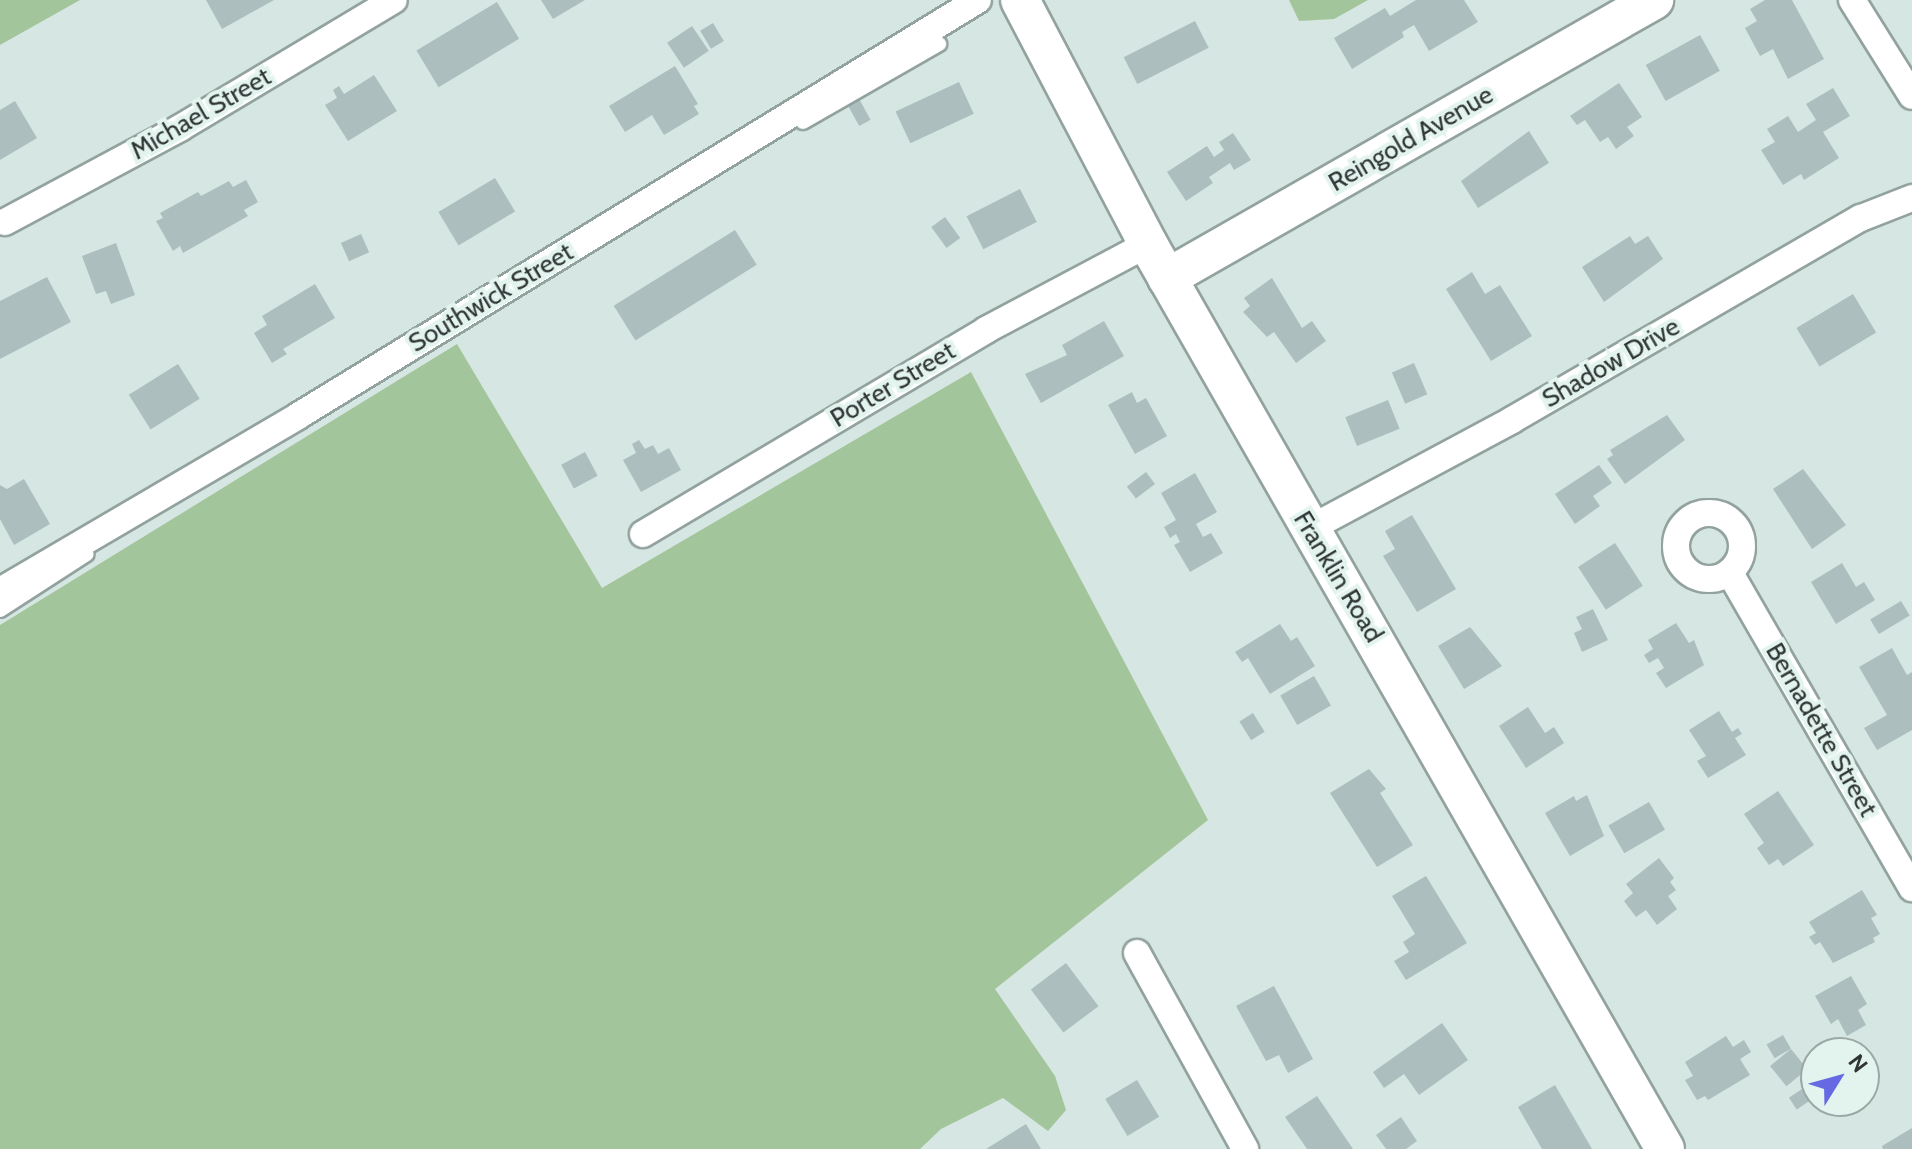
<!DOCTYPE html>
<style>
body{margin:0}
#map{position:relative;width:1912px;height:1149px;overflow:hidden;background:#d6e6e2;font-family:Cabin,sans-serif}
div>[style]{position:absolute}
.green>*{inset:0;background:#a3c59b}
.building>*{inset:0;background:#adbebf;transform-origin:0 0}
.roads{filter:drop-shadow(2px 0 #92a29e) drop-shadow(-2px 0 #92a29e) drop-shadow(0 2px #92a29e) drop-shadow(0 -2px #92a29e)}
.lane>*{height:14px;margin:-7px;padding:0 7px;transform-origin:7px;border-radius:7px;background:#fff}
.street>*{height:26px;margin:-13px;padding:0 13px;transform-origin:13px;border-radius:13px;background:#fff}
.street>.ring{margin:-13px;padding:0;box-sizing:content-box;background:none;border:26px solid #fff;border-radius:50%}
.secondary>*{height:38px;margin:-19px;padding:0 19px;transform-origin:19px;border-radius:19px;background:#fff}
span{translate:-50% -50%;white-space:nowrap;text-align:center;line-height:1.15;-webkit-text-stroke:8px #e3f4ef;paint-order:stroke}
.street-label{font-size:26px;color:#2f3534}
.north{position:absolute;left:1800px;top:1037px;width:80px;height:80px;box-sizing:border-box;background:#e3f4ef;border:2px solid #9ba8a4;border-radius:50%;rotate:53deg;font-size:22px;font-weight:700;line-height:32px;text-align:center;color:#2f3534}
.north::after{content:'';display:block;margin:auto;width:28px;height:36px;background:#656ae3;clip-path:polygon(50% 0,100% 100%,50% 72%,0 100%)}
</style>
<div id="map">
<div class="green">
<i style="clip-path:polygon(0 0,80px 0,0 45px)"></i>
<i style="clip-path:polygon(1289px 0,1368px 0,1334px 19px,1299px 21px)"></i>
<i style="clip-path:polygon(457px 344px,602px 588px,971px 372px,1208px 820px,995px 989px,1055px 1076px,1066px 1110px,1048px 1131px,1003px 1098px,941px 1129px,920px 1149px,0 1149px,0 625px)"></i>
</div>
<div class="building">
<i style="clip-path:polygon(206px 0,274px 0,222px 29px)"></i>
<i style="clip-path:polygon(541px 0,585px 0,553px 19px)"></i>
<i style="clip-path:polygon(1416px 0,1464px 0,1478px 22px,1429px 51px,1414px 25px,1402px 32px,1404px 37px,1352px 69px,1334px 38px,1385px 8px,1390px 16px)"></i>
<i style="clip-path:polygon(1765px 0,1792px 0,1824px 59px,1788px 79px,1773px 49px,1760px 56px,1745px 28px,1757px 21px,1750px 9px)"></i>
<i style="left:497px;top:2px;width:43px;height:94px;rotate:59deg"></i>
<i style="left:1195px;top:21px;width:30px;height:80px;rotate:63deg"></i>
<i style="left:713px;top:23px;width:21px;height:15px;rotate:59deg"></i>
<i style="left:692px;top:26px;width:30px;height:30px;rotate:56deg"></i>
<i style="left:1700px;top:35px;width:41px;height:62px;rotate:61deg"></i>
<i style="clip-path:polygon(675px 66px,698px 104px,694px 106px,699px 114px,664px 135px,652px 115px,625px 132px,609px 106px)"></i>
<i style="clip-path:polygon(374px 75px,397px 111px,348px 141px,325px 105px,337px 98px,333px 90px,339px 86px,344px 94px)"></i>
<i style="left:959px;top:82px;width:35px;height:70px;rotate:65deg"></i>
<i style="clip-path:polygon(1619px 83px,1642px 117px,1627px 127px,1634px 136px,1616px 149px,1608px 137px,1600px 142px,1585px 120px,1577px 125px,1570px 116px)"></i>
<i style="clip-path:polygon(1833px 88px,1850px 116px,1823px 132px,1839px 158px,1804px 180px,1801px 174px,1783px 185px,1761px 150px,1775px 142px,1767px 129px,1788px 116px,1798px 132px,1816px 120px,1806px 104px)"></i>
<i style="left:858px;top:97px;width:26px;height:13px;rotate:61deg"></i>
<i style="clip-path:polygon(15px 101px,37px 138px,0 160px,0 110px)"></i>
<i style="clip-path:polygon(1529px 131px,1549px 163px,1478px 208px,1461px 181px)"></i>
<i style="clip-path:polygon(1233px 133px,1251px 160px,1234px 170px,1230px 163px,1209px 177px,1213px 183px,1186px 201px,1167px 172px,1207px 146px,1214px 157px,1224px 150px,1219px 142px)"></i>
<i style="left:495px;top:178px;width:39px;height:66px;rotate:59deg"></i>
<i style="clip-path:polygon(246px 180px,258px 202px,244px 210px,248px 216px,183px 253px,180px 246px,173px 251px,156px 221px,163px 218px,160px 213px,198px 192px,201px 196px,229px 181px,233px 187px)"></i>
<i style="left:1020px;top:189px;width:37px;height:60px;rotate:63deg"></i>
<i style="left:945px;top:217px;width:26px;height:17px;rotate:54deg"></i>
<i style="left:735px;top:230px;width:41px;height:143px;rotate:58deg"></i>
<i style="left:361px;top:234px;width:20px;height:22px;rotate:66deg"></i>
<i style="clip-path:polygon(1630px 236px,1635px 244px,1648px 236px,1663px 259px,1604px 302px,1582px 267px)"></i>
<i style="clip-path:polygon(116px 243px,135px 295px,111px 304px,106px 291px,96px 294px,82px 256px)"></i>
<i style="clip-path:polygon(1472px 272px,1485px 294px,1500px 285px,1532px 336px,1491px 361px,1446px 289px)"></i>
<i style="clip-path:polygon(47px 277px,71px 322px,0 359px,0 301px)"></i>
<i style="clip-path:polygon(1272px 278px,1302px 328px,1312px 321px,1326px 341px,1296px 363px,1274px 332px,1267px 337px,1243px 312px,1250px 306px,1244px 298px)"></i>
<i style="clip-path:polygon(315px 284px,335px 318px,283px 349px,287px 354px,272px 363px,254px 333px,267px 325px,262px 316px)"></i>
<i style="left:1853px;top:294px;width:45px;height:66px;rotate:59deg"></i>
<i style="clip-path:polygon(1104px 321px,1124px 356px,1041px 403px,1025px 374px,1067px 355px,1062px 345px)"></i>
<i style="left:1414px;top:363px;width:34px;height:24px;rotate:67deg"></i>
<i style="left:178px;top:364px;width:41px;height:58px;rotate:58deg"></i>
<i style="clip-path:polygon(1132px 392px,1137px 403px,1146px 398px,1167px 436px,1135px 454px,1108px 405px)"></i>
<i style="left:1388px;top:400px;width:31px;height:46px;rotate:68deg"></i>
<i style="clip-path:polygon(1667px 415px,1685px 440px,1625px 484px,1607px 459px,1613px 455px,1610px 450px)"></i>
<i style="clip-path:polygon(639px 440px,645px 449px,653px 445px,658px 454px,669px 448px,681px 470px,641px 492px,623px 460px,636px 453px,632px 444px)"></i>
<i style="left:585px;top:452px;width:27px;height:27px;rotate:62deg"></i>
<i style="clip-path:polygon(1599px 465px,1612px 483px,1593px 496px,1600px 506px,1575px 524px,1555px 494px)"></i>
<i style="clip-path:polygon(1803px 469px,1846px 525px,1812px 549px,1773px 489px)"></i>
<i style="left:1146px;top:472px;width:15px;height:24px;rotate:53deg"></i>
<i style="clip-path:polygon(1195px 473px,1217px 512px,1196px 524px,1203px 537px,1211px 533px,1223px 553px,1190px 572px,1174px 545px,1180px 542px,1176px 534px,1170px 538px,1164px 527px,1176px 520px,1161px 493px)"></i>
<i style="clip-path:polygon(24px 479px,50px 524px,14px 545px,0 519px,0 485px,7px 489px)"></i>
<i style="clip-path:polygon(1412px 515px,1456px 589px,1417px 612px,1383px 556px,1395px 549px,1385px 531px)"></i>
<i style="left:1615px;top:543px;width:51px;height:44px;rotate:57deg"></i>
<i style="clip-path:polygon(1842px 563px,1856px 587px,1864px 582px,1875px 600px,1836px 624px,1811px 582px)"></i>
<i style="left:1901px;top:601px;width:17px;height:36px;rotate:59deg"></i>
<i style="clip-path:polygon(1593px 609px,1608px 640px,1582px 652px,1574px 633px,1582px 629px,1576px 617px)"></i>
<i style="clip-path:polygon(1676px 623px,1689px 643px,1694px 640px,1704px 665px,1666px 688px,1656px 673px,1664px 668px,1658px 658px,1649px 663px,1644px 655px,1653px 649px,1648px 640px)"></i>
<i style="clip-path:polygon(1280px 624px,1291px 641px,1297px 637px,1315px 666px,1270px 694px,1248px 658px,1242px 662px,1235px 652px)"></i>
<i style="clip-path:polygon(1470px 627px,1502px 666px,1464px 689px,1438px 646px)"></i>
<i style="clip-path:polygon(1892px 648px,1907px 675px,1912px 672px,1912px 730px,1877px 750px,1864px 728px,1887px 715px,1859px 667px)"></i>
<i style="left:1314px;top:676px;width:34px;height:39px;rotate:60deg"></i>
<i style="clip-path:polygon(1528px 707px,1545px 733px,1554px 727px,1564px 743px,1526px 768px,1499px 726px)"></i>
<i style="clip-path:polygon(1719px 711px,1732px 732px,1738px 728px,1742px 734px,1735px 738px,1746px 755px,1708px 778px,1697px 761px,1706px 756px,1689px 730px)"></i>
<i style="left:1253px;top:713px;width:22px;height:16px;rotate:58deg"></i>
<i style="clip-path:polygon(1369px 769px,1386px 789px,1380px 793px,1413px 845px,1377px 867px,1330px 793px)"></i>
<i style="clip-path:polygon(1778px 791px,1814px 845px,1783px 866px,1778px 859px,1769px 865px,1757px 848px,1764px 843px,1744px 814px)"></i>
<i style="clip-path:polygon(1587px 795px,1604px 836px,1570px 856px,1545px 813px,1574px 796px,1576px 801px)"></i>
<i style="left:1649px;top:802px;width:32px;height:47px;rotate:60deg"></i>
<i style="clip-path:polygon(1659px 858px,1674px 878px,1670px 882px,1676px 890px,1668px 896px,1677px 909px,1657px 925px,1646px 910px,1636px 917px,1624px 901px,1633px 893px,1626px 884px)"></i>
<i style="clip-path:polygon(1426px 876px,1467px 943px,1406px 980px,1394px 961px,1409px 952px,1403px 942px,1415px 934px,1392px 896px)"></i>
<i style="clip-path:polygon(1862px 890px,1877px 915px,1871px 918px,1880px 934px,1873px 938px,1875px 942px,1833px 963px,1820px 942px,1815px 945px,1809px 937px,1816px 933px,1809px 922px)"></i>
<i style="left:1066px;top:963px;width:54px;height:44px;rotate:53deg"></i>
<i style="clip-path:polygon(1851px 976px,1867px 1004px,1858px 1010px,1866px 1025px,1847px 1036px,1838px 1019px,1831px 1024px,1815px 996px)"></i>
<i style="clip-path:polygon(1274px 986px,1313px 1059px,1288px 1073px,1279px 1055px,1266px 1061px,1236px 1006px)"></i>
<i style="clip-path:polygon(1442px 1023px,1468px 1060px,1419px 1095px,1404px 1074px,1384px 1088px,1373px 1072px)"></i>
<i style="left:1783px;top:1035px;width:16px;height:19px;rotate:60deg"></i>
<i style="clip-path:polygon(1726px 1036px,1733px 1047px,1744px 1040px,1751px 1052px,1740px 1059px,1750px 1075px,1708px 1100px,1705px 1096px,1697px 1100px,1685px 1080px,1693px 1076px,1685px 1062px)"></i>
<i style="left:1791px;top:1049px;width:26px;height:27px;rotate:51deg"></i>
<i style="left:1137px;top:1080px;width:43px;height:37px;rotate:59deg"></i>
<i style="clip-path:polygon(1555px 1085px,1592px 1149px,1542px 1149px,1518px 1107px)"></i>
<i style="left:1808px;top:1085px;width:14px;height:23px;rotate:56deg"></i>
<i style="clip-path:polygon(1317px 1096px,1353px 1149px,1307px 1149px,1285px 1117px)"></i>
<i style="clip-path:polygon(1401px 1117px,1417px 1141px,1406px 1149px,1386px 1149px,1376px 1135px)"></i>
<i style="clip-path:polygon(1026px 1124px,1041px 1149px,986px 1149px)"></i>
<i style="clip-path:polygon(1912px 1128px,1912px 1149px,1883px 1149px,1882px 1146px)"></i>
</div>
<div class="roads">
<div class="lane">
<i style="left:803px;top:122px;width:157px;rotate:-29.8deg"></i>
<i style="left:0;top:610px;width:103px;rotate:-32.8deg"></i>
</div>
<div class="street">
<i style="left:1852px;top:0;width:113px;rotate:58deg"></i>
<i style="left:5px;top:222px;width:199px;rotate:-28.2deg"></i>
<i style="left:180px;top:128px;width:249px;rotate:-30.9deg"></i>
<i class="ring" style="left:1676px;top:513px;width:40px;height:40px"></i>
<i style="left:1309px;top:529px;width:230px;rotate:-28.2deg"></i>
<i style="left:1512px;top:420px;width:403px;rotate:-30.1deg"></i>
<i style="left:1861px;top:218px;width:55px;rotate:-21.4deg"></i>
<i style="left:643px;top:534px;width:399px;rotate:-30.7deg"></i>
<i style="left:986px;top:330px;width:183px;rotate:-28deg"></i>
<i style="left:1730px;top:573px;width:364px;rotate:60deg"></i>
<i style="left:0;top:591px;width:346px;rotate:-30.4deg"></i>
<i style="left:298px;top:416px;width:797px;rotate:-31.46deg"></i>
<i style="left:1137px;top:953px;width:224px;rotate:61.1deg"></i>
</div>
<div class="secondary">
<i style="left:1020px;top:0;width:276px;rotate:62.3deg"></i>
<i style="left:1148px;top:244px;width:1042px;rotate:60.26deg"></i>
<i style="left:1167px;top:278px;width:561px;rotate:-29.72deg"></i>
</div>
</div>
<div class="street-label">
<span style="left:201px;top:114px;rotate:-30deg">Michael Street</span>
<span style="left:1411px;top:139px;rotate:-30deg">Reingold Avenue</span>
<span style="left:491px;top:298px;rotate:-31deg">Southwick Street</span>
<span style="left:1611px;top:363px;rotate:-30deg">Shadow Drive</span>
<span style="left:893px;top:385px;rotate:-31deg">Porter Street</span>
<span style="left:1338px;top:577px;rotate:59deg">Franklin Road</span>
<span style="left:1821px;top:730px;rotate:60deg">Bernadette Street</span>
</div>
<div class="north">N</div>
</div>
